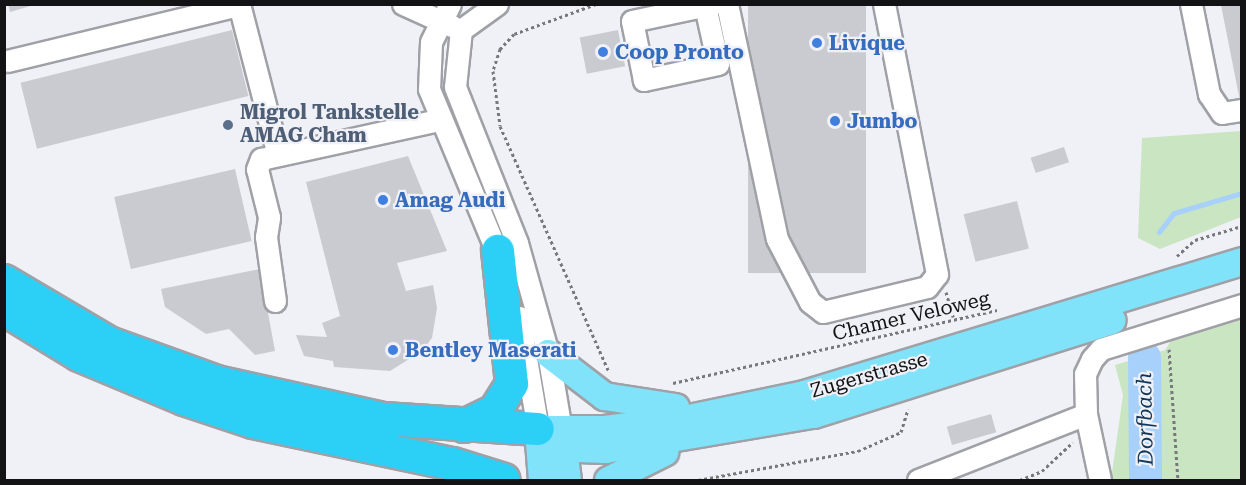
<!DOCTYPE html>
<style>
body{margin:0}
#map{position:relative;width:1246px;height:485px;overflow:hidden;background:#f0f0f7;font-family:"Roboto Serif",serif}
div>[style]{position:absolute}
.green>*{inset:0;background:#c9e5c2}
.stream>*{height:5px;margin:-2.5px;padding:0 2.5px;transform-origin:2.5px;border-radius:2.5px;background:#a7d1fa}
.river>*{height:33px;margin:-16.5px;padding:0 16.5px;transform-origin:16.5px;border-radius:16.5px;background:#a7d1fa}
.building>*{inset:0;background:#cacad1;transform-origin:0 0}
.path>*{height:3px;margin-top:-1.5px;transform-origin:0;background:repeating-linear-gradient(90deg,#77777c 0 3px,transparent 0 6px)}
.roads{filter:drop-shadow(2px 0 #a0a0a7) drop-shadow(-2px 0 #a0a0a7) drop-shadow(0 2px #a0a0a7) drop-shadow(0 -2px #a0a0a7)}
.minor>*{height:21px;margin:-10.5px;padding:0 10.5px;transform-origin:10.5px;border-radius:10.5px;background:#fff}
.major>*{height:27px;margin:-13.5px;padding:0 13.5px;transform-origin:13.5px;border-radius:13.5px;background:#80e3fa}
.highway>*{height:32px;margin:-16px;padding:0 16px;transform-origin:16px;border-radius:16px;background:#2cd0f7}
.dots>*{width:16px;height:16px;translate:-50% -50%;box-sizing:border-box;border:3px solid #f0f0f7;border-radius:50%}
span{translate:-50% -50%;white-space:nowrap;text-align:center;line-height:1.15;-webkit-text-stroke:4.5px #f0f0f7;paint-order:stroke}
.shop-label{font-size:20px;color:#366cbe;font-weight:700}
.left{translate:0 -50%;text-align:left}
.service-label{font-size:20px;color:#4e5e75;font-weight:700}
.street-label{font-size:20px;color:#131316}
.water-label{font-size:21px;color:#103758;font-style:italic}
.frame{position:absolute;inset:0;border:6px solid #131316;pointer-events:none}
</style>
<div id="map">
<div class="green">
<i style="clip-path:polygon(1241px 131px,1241px 217px,1160px 249px,1138px 238px,1142px 138px)"></i>
<i style="clip-path:polygon(1241px 314px,1241px 480px,1111px 480px,1123px 395px,1115px 365px,1165px 350px,1174px 336px)"></i>
</div>
<div class="stream">
<i style="left:1159px;top:232px;width:24px;rotate:-52deg"></i>
<i style="left:1174px;top:213px;width:71px;rotate:-16.4deg"></i>
</div>
<div class="river">
<i style="left:1144px;top:357px;width:123px;rotate:89.5deg"></i>
</div>
<div class="building">
<i style="clip-path:polygon(8px 4px,34px 4px,34px 5px,10px 12px)"></i>
<i style="left:748px;top:4px;width:118px;height:269px"></i>
<i style="clip-path:polygon(1221px 5px,1242px 5px,1242px 101px,1240px 101px)"></i>
<i style="left:232px;top:30px;width:68px;height:218px;rotate:76deg"></i>
<i style="left:618px;top:30px;width:37px;height:39px;rotate:79deg"></i>
<i style="left:1064px;top:147px;width:16px;height:35px;rotate:72deg"></i>
<i style="clip-path:polygon(408px 156px,447px 251px,397px 263px,406px 291px,433px 285px,437px 308px,432px 338px,422px 351px,390px 371px,334px 367px,333px 361px,304px 356px,296px 335px,327px 337px,322px 323px,340px 316px,306px 182px)"></i>
<i style="left:235px;top:169px;width:74px;height:124px;rotate:77deg"></i>
<i style="left:1017px;top:201px;width:49px;height:55px;rotate:76deg"></i>
<i style="clip-path:polygon(260px 269px,275px 351px,255px 355px,229px 329px,206px 334px,165px 307px,161px 289px)"></i>
<i style="left:991px;top:414px;width:19px;height:46px;rotate:74deg"></i>
</div>
<div class="path">
<i style="left:596px;top:4px;width:87px;rotate:159.9deg"></i>
<i style="left:514px;top:34px;width:21px;rotate:133deg"></i>
<i style="left:500px;top:49px;width:23px;rotate:108deg"></i>
<i style="left:493px;top:71px;width:55px;rotate:82.7deg"></i>
<i style="left:500px;top:126px;width:267px;rotate:66.1deg"></i>
<i style="left:1177px;top:256px;width:24px;rotate:-42deg"></i>
<i style="left:1195px;top:240px;width:49px;rotate:-16.6deg"></i>
<i style="left:946px;top:292px;width:26px;rotate:74deg"></i>
<i style="left:1169px;top:349px;width:131px;rotate:86.1deg"></i>
<i style="left:673px;top:383px;width:332px;rotate:-12.7deg"></i>
<i style="left:698px;top:480px;width:163px;rotate:-10.3deg"></i>
<i style="left:858px;top:451px;width:47px;rotate:-23.8deg"></i>
<i style="left:901px;top:432px;width:24px;rotate:-73deg"></i>
<i style="left:1020px;top:480px;width:24px;rotate:-22deg"></i>
<i style="left:1042px;top:471px;width:42px;rotate:-43.1deg"></i>
</div>
<div class="roads">
<div class="minor">
<i style="left:239px;top:4px;width:156px;rotate:75.5deg"></i>
<i style="left:403px;top:4px;width:54px;rotate:24.2deg"></i>
<i style="left:450px;top:4px;width:42px;rotate:116.6deg"></i>
<i style="left:431px;top:42px;width:47px;rotate:92.4deg"></i>
<i style="left:429px;top:89px;width:190px;rotate:67.4deg"></i>
<i style="left:497px;top:4px;width:44px;rotate:144.2deg"></i>
<i style="left:461px;top:30px;width:57px;rotate:96deg"></i>
<i style="left:455px;top:87px;width:168px;rotate:68.3deg"></i>
<i style="left:517px;top:243px;width:114px;rotate:74.3deg"></i>
<i style="left:548px;top:353px;width:78px;rotate:80.4deg"></i>
<i style="left:727px;top:4px;width:240px;rotate:78deg"></i>
<i style="left:777px;top:239px;width:71px;rotate:62.4deg"></i>
<i style="left:810px;top:302px;width:16px;rotate:38deg"></i>
<i style="left:823px;top:312px;width:107px;rotate:-13.5deg"></i>
<i style="left:927px;top:287px;width:16px;rotate:-52deg"></i>
<i style="left:937px;top:274px;width:275px;rotate:-101.1deg"></i>
<i style="left:1191px;top:4px;width:92px;rotate:78.7deg"></i>
<i style="left:1209px;top:94px;width:23px;rotate:56deg"></i>
<i style="left:1222px;top:113px;width:20px;rotate:-9deg"></i>
<i style="left:705px;top:6px;width:59px;rotate:77.4deg"></i>
<i style="left:718px;top:64px;width:76px;rotate:167.8deg"></i>
<i style="left:644px;top:80px;width:60px;rotate:-101.5deg"></i>
<i style="left:632px;top:21px;width:82px;rotate:-12deg"></i>
<i style="left:7px;top:61px;width:239px;rotate:-13.6deg"></i>
<i style="left:275px;top:301px;width:65px;rotate:-98deg"></i>
<i style="left:266px;top:237px;width:20px;rotate:-81deg"></i>
<i style="left:269px;top:217px;width:49px;rotate:-104deg"></i>
<i style="left:257px;top:169px;width:11px;rotate:-68deg"></i>
<i style="left:261px;top:159px;width:181px;rotate:-12.4deg"></i>
<i style="left:519px;top:317px;width:114px;rotate:80.4deg"></i>
<i style="left:918px;top:480px;width:180px;rotate:-21.4deg"></i>
<i style="left:1100px;top:480px;width:67px;rotate:-102deg"></i>
<i style="left:1086px;top:414px;width:40px;rotate:-91.4deg"></i>
<i style="left:1085px;top:374px;width:17px;rotate:-65deg"></i>
<i style="left:1092px;top:359px;width:13px;rotate:-48deg"></i>
<i style="left:1101px;top:349px;width:148px;rotate:-17.3deg"></i>
</div>
<div class="major">
<i style="left:548px;top:353px;width:71px;rotate:37.5deg"></i>
<i style="left:604px;top:396px;width:72px;rotate:8.8deg"></i>
<i style="left:561px;top:432px;width:48px;rotate:82.9deg"></i>
<i style="left:550px;top:447px;width:55px;rotate:2.1deg"></i>
<i style="left:605px;top:449px;width:211px;rotate:-9.6deg"></i>
<i style="left:813px;top:414px;width:313px;rotate:-17.5deg"></i>
<i style="left:542px;top:480px;width:51px;rotate:-94.5deg"></i>
<i style="left:538px;top:429px;width:66px"></i>
<i style="left:604px;top:429px;width:81px;rotate:-7.1deg"></i>
<i style="left:684px;top:419px;width:123px;rotate:-11.8deg"></i>
<i style="left:804px;top:394px;width:458px;rotate:-16.9deg"></i>
<i style="left:608px;top:480px;width:63px;rotate:-26.6deg"></i>
</div>
<div class="highway">
<i style="left:4px;top:281px;width:122px;rotate:30.6deg"></i>
<i style="left:109px;top:343px;width:115px;rotate:19.9deg"></i>
<i style="left:217px;top:382px;width:171px;rotate:12.5deg"></i>
<i style="left:384px;top:419px;width:154px;rotate:3.7deg"></i>
<i style="left:4px;top:309px;width:88px;rotate:31.5deg"></i>
<i style="left:79px;top:355px;width:114px;rotate:22.7deg"></i>
<i style="left:184px;top:399px;width:73px;rotate:18.4deg"></i>
<i style="left:253px;top:422px;width:204px;rotate:11.9deg"></i>
<i style="left:453px;top:464px;width:53px;rotate:17.4deg"></i>
<i style="left:464px;top:426px;width:34px;rotate:-26deg"></i>
<i style="left:495px;top:411px;width:32px;rotate:-58deg"></i>
<i style="left:512px;top:384px;width:134px;rotate:-96deg"></i>
</div>
</div>
<div class="dots">
<i style="left:817px;top:43px;background:#3f7fe0"></i>
<i style="left:603px;top:52px;background:#3f7fe0"></i>
<i style="left:835px;top:121px;background:#3f7fe0"></i>
<i style="left:228px;top:125px;background:#5c6f8a"></i>
<i style="left:383px;top:200px;background:#3f7fe0"></i>
<i style="left:393px;top:350px;background:#3f7fe0"></i>
</div>
<div class="shop-label">
<span class="left" style="left:829px;top:43px">Livique</span>
<span class="left" style="left:615px;top:52px">Coop Pronto</span>
<span class="left" style="left:847px;top:121px">Jumbo</span>
<span class="left" style="left:395px;top:200px">Amag Audi</span>
<span class="left" style="left:405px;top:350px">Bentley Maserati</span>
</div>
<div class="service-label">
<span class="left" style="left:240px;top:124px">Migrol Tankstelle<br>AMAG Cham</span>
</div>
<div class="street-label">
<span style="left:911px;top:316px;rotate:-13deg">Chamer Veloweg</span>
<span style="left:869px;top:375px;rotate:-16deg">Zugerstrasse</span>
</div>
<div class="water-label">
<span style="left:1145px;top:419px;rotate:-91deg">Dorfbach</span>
</div>
<div class="frame"></div>
</div>
